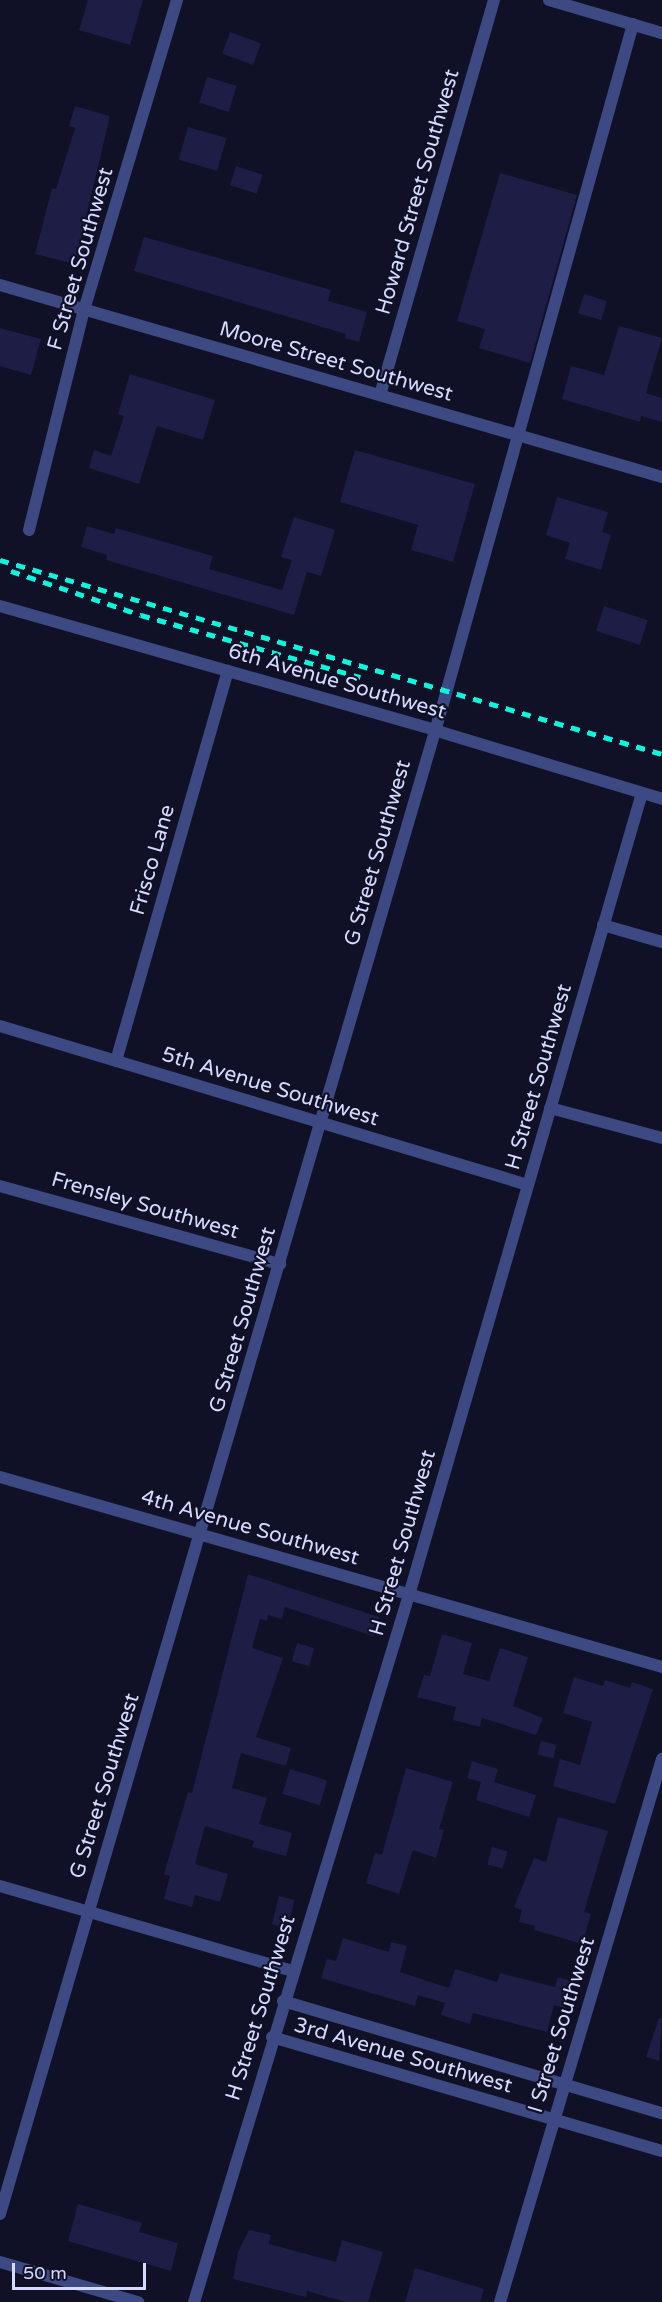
<!DOCTYPE html>
<style>
body{margin:0}
#map{position:relative;width:662px;height:2302px;overflow:hidden;background:#101126;font-family:"Varela Round",sans-serif}
div>[style]{position:absolute}
.building>*{inset:0;background:#1d1d46;transform-origin:0 0}
.minor>*{height:12px;margin:-6px;padding:0 6px;transform-origin:6px;border-radius:6px;background:#3d4983}
.tertiary>*{height:12px;margin:-6px;padding:0 6px;transform-origin:6px;border-radius:6px;background:#3d4983}
.rail>*{height:4.5px;margin-top:-2.25px;transform-origin:0;background:repeating-linear-gradient(90deg,#09f7dc 0 9px,transparent 0 17px)}
span{translate:-50% -50%;white-space:nowrap;text-align:center;line-height:1.15;-webkit-text-stroke:4.5px #101126;paint-order:stroke}
.street-label{font-size:21px;color:#d6dafe}
.scale{position:absolute;left:12px;top:2263px;width:134px;height:27px;box-sizing:border-box;border:3px solid #d6dafe;border-top:0;padding-left:8px;font-size:18px;line-height:21px;white-space:nowrap;color:#d6dafe;-webkit-text-stroke:4px #101126;paint-order:stroke}
</style>
<div id="map">
<div class="building">
<i style="clip-path:polygon(88px 0,143px 0,130px 45px,79px 30px)"></i>
<i style="left:230px;top:32px;width:33px;height:23px;rotate:20deg"></i>
<i style="left:207px;top:77px;width:31px;height:27px;rotate:17deg"></i>
<i style="clip-path:polygon(75px 106px,110px 116px,75px 264px,35px 254px,52px 188px,56px 189px,75px 128px,69px 126px)"></i>
<i style="left:188px;top:127px;width:40px;height:34px;rotate:16deg"></i>
<i style="left:236px;top:166px;width:28px;height:20px;rotate:18deg"></i>
<i style="clip-path:polygon(500px 173px,577px 195px,530px 363px,479px 348px,485px 329px,457px 321px)"></i>
<i style="clip-path:polygon(144px 237px,331px 290px,328px 301px,367px 312px,359px 342px,345px 338px,346px 334px,134px 271px)"></i>
<i style="left:584px;top:294px;width:24px;height:20px;rotate:17deg"></i>
<i style="clip-path:polygon(619px 326px,662px 338px,646px 393px,662px 398px,662px 422px,641px 416px,640px 422px,562px 399px,571px 366px,604px 375px)"></i>
<i style="clip-path:polygon(0 328px,41px 339px,31px 375px,0 366px)"></i>
<i style="clip-path:polygon(130px 374px,215px 400px,203px 440px,157px 426px,139px 484px,89px 468px,94px 450px,111px 456px,124px 416px,118px 414px)"></i>
<i style="clip-path:polygon(355px 450px,475px 484px,453px 562px,411px 550px,418px 525px,340px 502px)"></i>
<i style="clip-path:polygon(557px 497px,608px 512px,602px 532px,611px 535px,601px 570px,565px 559px,570px 543px,546px 535px)"></i>
<i style="clip-path:polygon(294px 517px,335px 530px,321px 576px,307px 572px,294px 615px,106px 560px,107px 555px,81px 547px,87px 526px,114px 534px,116px 528px,213px 556px,209px 569px,282px 590px,292px 560px,281px 557px)"></i>
<i style="left:604px;top:606px;width:46px;height:26px;rotate:18deg"></i>
<i style="clip-path:polygon(248px 1574px,379px 1617px,373px 1636px,285px 1607px,282px 1619px,268px 1615px,267px 1621px,260px 1619px,252px 1648px,283px 1658px,256px 1737px,291px 1748px,286px 1766px,241px 1753px,232px 1788px,267px 1798px,259px 1824px,292px 1833px,286px 1856px,252px 1847px,254px 1841px,205px 1826px,195px 1864px,228px 1874px,220px 1902px,195px 1895px,192px 1907px,164px 1899px,170px 1876px,164px 1874px,188px 1792px,192px 1793px)"></i>
<i style="clip-path:polygon(442px 1634px,472px 1643px,463px 1674px,489px 1681px,500px 1648px,528px 1657px,513px 1706px,543px 1718px,536px 1735px,482px 1718px,480px 1727px,453px 1720px,456px 1707px,417px 1697px,424px 1675px,430px 1676px)"></i>
<i style="left:297px;top:1643px;width:18px;height:19px;rotate:16deg"></i>
<i style="clip-path:polygon(574px 1677px,603px 1686px,605px 1680px,630px 1688px,632px 1682px,653px 1689px,615px 1804px,553px 1786px,560px 1759px,580px 1765px,592px 1722px,563px 1713px)"></i>
<i style="left:541px;top:1741px;width:16px;height:14px;rotate:14deg"></i>
<i style="clip-path:polygon(472px 1761px,498px 1769px,494px 1782px,536px 1795px,529px 1817px,476px 1800px,481px 1782px,467px 1778px)"></i>
<i style="clip-path:polygon(406px 1768px,453px 1782px,439px 1829px,444px 1830px,436px 1858px,413px 1850px,399px 1894px,366px 1883px,375px 1853px,382px 1855px)"></i>
<i style="left:290px;top:1769px;width:39px;height:26px;rotate:17deg"></i>
<i style="clip-path:polygon(558px 1817px,608px 1831px,584px 1912px,591px 1914px,582px 1944px,534px 1930px,535px 1926px,519px 1922px,522px 1910px,514px 1907px,534px 1858px,546px 1862px)"></i>
<i style="left:492px;top:1847px;width:16px;height:18px;rotate:15deg"></i>
<i style="left:279px;top:1896px;width:16px;height:29px;rotate:14deg"></i>
<i style="clip-path:polygon(343px 1938px,389px 1952px,391px 1942px,407px 1946px,400px 1972px,449px 1988px,455px 1969px,497px 1982px,500px 1973px,555px 1987px,558px 1977px,572px 1981px,565px 2008px,554px 2005px,547px 2032px,473px 2013px,470px 2024px,441px 2015px,445px 2003px,418px 1995px,415px 2006px,321px 1978px,327px 1959px,336px 1961px)"></i>
<i style="clip-path:polygon(659px 2018px,662px 2018px,659px 2061px,646px 2057px)"></i>
<i style="clip-path:polygon(78px 2204px,142px 2223px,139px 2232px,178px 2243px,171px 2271px,68px 2241px)"></i>
<i style="clip-path:polygon(249px 2230px,271px 2235px,269px 2244px,336px 2262px,342px 2240px,383px 2252px,368px 2302px,346px 2302px,307px 2291px,306px 2297px,233px 2279px,238px 2252px)"></i>
<i style="clip-path:polygon(415px 2268px,484px 2289px,480px 2302px,405px 2302px)"></i>
</div>
<div class="minor">
<i style="left:549px;top:0;width:118px;rotate:16.3deg"></i>
<i style="left:0;top:285px;width:689px;rotate:16.17deg"></i>
<i style="left:380px;top:395px;width:411px;rotate:-73.9deg"></i>
<i style="left:29px;top:530px;width:227px;rotate:-76deg"></i>
<i style="left:84px;top:310px;width:324px;rotate:-73.3deg"></i>
<i style="left:0;top:606px;width:451px;rotate:15.9deg"></i>
<i style="left:434px;top:730px;width:238px;rotate:16.8deg"></i>
<i style="left:603px;top:925px;width:61px;rotate:16.1deg"></i>
<i style="left:0;top:1026px;width:551px;rotate:16.76deg"></i>
<i style="left:116px;top:1061px;width:406px;rotate:-74deg"></i>
<i style="left:550px;top:1108px;width:116px;rotate:15deg"></i>
<i style="left:0;top:1186px;width:291px;rotate:15.6deg"></i>
<i style="left:0;top:1477px;width:689px;rotate:16.01deg"></i>
<i style="left:0;top:1886px;width:304px;rotate:16.2deg"></i>
<i style="left:283px;top:2001px;width:395px;rotate:16.5deg"></i>
<i style="left:272px;top:2037px;width:406px;rotate:16.3deg"></i>
<i style="left:0;top:2214px;width:1574px;rotate:-73.65deg"></i>
<i style="left:443px;top:704px;width:706px;rotate:-74.39deg"></i>
<i style="left:194px;top:2302px;width:739px;rotate:-73.09deg"></i>
<i style="left:409px;top:1595px;width:835px;rotate:-73.8deg"></i>
<i style="left:500px;top:2302px;width:567px;rotate:-73.39deg"></i>
</div>
<div class="tertiary">
<i style="left:0;top:2262px;width:144px;rotate:16.2deg"></i>
</div>
<div class="rail">
<i style="left:0;top:560px;width:690px;rotate:16.33deg"></i>
<i style="left:11px;top:571px;width:137px;rotate:18.7deg"></i>
<i style="left:141px;top:615px;width:228px;rotate:15.8deg"></i>
</div>
<div class="street-label">
<span style="left:418px;top:192px;rotate:-74deg">Howard Street Southwest</span>
<span style="left:81px;top:259px;rotate:-74deg">F Street Southwest</span>
<span style="left:336px;top:362px;rotate:16deg">Moore Street Southwest</span>
<span style="left:337px;top:682px;rotate:16deg">6th Avenue Southwest</span>
<span style="left:378px;top:853px;rotate:-74deg">G Street Southwest</span>
<span style="left:153px;top:860px;rotate:-74deg">Frisco Lane</span>
<span style="left:539px;top:1077px;rotate:-74deg">H Street Southwest</span>
<span style="left:270px;top:1087px;rotate:17deg">5th Avenue Southwest</span>
<span style="left:145px;top:1206px;rotate:16deg">Frensley Southwest</span>
<span style="left:243px;top:1320px;rotate:-74deg">G Street Southwest</span>
<span style="left:250px;top:1528px;rotate:16deg">4th Avenue Southwest</span>
<span style="left:403px;top:1543px;rotate:-74deg">H Street Southwest</span>
<span style="left:105px;top:1786px;rotate:-73deg">G Street Southwest</span>
<span style="left:261px;top:2008px;rotate:-73deg">H Street Southwest</span>
<span style="left:562px;top:2025px;rotate:-73deg">I Street Southwest</span>
<span style="left:403px;top:2056px;rotate:16deg">3rd Avenue Southwest</span>
</div>
<div class="scale">50 m</div>
</div>
